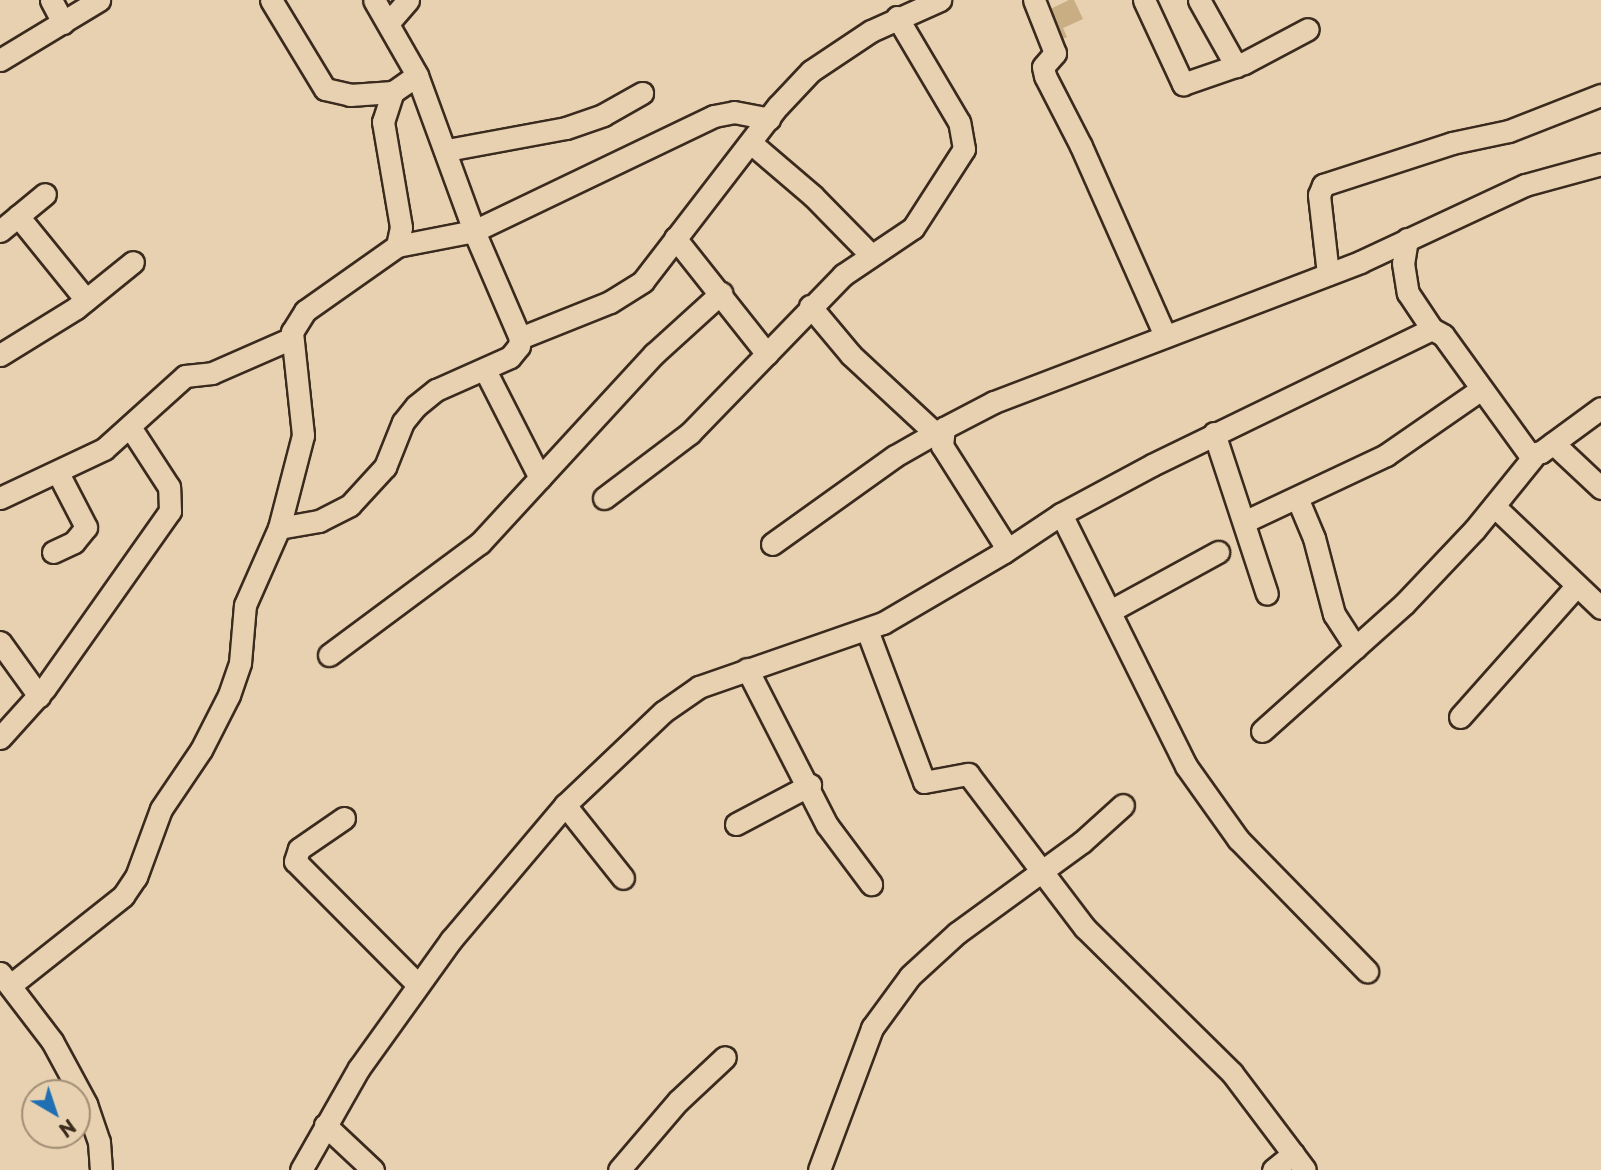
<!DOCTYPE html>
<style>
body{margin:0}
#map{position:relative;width:1601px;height:1170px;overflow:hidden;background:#e7d1b0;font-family:"Playpen Sans",sans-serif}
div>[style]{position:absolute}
.building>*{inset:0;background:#c9ad83}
.roads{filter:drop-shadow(2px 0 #3b2a1e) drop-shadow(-2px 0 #3b2a1e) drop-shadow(0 2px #3b2a1e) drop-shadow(0 -2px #3b2a1e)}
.minor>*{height:21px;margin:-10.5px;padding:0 10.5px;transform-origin:10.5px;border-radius:10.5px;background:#e7d1b0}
span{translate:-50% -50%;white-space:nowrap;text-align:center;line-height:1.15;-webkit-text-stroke:5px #e7d1b0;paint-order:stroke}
.north{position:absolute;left:21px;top:1079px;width:70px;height:70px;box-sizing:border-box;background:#e7d1b0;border:2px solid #a28e76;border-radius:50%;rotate:141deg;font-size:19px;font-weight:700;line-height:28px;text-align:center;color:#3b2a1e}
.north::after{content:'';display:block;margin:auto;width:24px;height:32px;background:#1f6fb2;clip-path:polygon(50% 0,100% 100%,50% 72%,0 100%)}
</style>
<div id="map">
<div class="building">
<i style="clip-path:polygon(1069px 0,1074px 0,1083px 19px,1063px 28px,1067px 37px,1056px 42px,1042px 13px)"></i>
</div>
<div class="roads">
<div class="minor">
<i style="left:51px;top:0;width:26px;rotate:62deg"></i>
<i style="left:271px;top:0;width:104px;rotate:58.8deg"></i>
<i style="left:325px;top:89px;width:26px;rotate:13deg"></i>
<i style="left:350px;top:95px;width:43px;rotate:-4deg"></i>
<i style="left:1034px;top:0;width:57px;rotate:68.4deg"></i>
<i style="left:1055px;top:53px;width:18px;rotate:131deg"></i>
<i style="left:1043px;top:67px;width:9px;rotate:77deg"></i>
<i style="left:1045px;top:76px;width:79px;rotate:62.8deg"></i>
<i style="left:1081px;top:146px;width:208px;rotate:66.1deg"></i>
<i style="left:1144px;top:0;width:93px;rotate:65.1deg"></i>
<i style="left:1183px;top:84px;width:65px;rotate:-19deg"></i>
<i style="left:1244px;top:63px;width:72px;rotate:-28deg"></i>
<i style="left:1199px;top:0;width:76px;rotate:60.7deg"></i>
<i style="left:389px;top:22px;width:29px;rotate:-49deg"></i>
<i style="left:0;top:60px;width:116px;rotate:-31.2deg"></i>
<i style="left:751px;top:143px;width:82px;rotate:40.5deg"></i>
<i style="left:813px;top:196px;width:81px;rotate:45.5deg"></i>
<i style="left:447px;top:150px;width:121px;rotate:-10.5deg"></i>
<i style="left:566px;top:128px;width:39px;rotate:-19deg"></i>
<i style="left:603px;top:115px;width:45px;rotate:-29.4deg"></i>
<i style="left:18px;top:216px;width:108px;rotate:51deg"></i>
<i style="left:0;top:231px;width:58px;rotate:-39.4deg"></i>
<i style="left:675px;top:238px;width:148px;rotate:51.6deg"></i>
<i style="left:1407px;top:239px;width:24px;rotate:99deg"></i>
<i style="left:1403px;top:263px;width:30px;rotate:81deg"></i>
<i style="left:1408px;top:293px;width:43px;rotate:56.3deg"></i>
<i style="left:397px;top:246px;width:78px;rotate:-11deg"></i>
<i style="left:474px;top:231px;width:266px;rotate:-25.6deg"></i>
<i style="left:714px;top:116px;width:20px;rotate:-11deg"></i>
<i style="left:734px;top:112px;width:36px;rotate:11deg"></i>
<i style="left:1328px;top:274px;width:80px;rotate:-96.5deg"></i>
<i style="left:1319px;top:195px;width:11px;rotate:-68deg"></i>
<i style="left:1323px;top:185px;width:136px;rotate:-18deg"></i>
<i style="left:1452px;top:143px;width:58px;rotate:-11.9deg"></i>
<i style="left:1509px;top:131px;width:99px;rotate:-21.4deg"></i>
<i style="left:810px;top:306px;width:64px;rotate:50.1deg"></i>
<i style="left:851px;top:355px;width:115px;rotate:42.9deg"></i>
<i style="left:520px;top:338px;width:97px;rotate:-21.8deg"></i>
<i style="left:610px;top:302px;width:39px;rotate:-32deg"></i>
<i style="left:643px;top:281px;width:221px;rotate:-52.4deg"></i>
<i style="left:778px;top:106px;width:48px;rotate:-46.7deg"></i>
<i style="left:811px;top:71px;width:72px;rotate:-33.7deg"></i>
<i style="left:871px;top:31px;width:76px;rotate:-24.2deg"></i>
<i style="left:0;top:355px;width:89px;rotate:-31.7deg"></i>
<i style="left:76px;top:308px;width:73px;rotate:-38.9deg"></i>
<i style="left:485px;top:370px;width:121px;rotate:63deg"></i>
<i style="left:1214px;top:433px;width:169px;rotate:71.8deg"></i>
<i style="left:1553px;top:443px;width:66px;rotate:43.2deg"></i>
<i style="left:0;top:498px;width:115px;rotate:-25.2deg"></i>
<i style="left:104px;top:449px;width:109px;rotate:-42deg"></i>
<i style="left:185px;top:376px;width:27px;rotate:-6deg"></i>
<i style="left:212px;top:373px;width:87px;rotate:-23.6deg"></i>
<i style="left:604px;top:498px;width:108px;rotate:-37.1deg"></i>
<i style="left:690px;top:433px;width:220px;rotate:-45.9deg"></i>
<i style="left:843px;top:275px;width:84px;rotate:-33.9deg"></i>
<i style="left:913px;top:228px;width:94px;rotate:-57.2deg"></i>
<i style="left:964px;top:149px;width:27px;rotate:-100deg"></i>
<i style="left:959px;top:122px;width:122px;rotate:-120.6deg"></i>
<i style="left:1298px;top:500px;width:41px;rotate:67.2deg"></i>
<i style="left:1314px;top:538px;width:79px;rotate:75.3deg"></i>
<i style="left:1334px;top:614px;width:40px;rotate:57.1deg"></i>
<i style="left:1494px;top:506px;width:148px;rotate:43.6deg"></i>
<i style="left:1061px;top:514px;width:281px;rotate:63.6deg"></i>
<i style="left:1186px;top:766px;width:90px;rotate:54.5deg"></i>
<i style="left:1238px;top:839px;width:185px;rotate:45.7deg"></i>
<i style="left:1246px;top:521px;width:155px;rotate:-25.2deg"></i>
<i style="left:1386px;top:455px;width:114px;rotate:-34.7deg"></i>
<i style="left:279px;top:528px;width:96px;rotate:-75.5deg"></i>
<i style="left:303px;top:435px;width:104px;rotate:-96.1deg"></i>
<i style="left:292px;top:332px;width:25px;rotate:-58deg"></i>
<i style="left:305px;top:311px;width:113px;rotate:-35.2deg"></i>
<i style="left:397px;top:246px;width:19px;rotate:-78deg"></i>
<i style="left:401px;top:227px;width:107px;rotate:-99.7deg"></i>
<i style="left:383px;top:122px;width:32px;rotate:-72deg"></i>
<i style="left:393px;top:92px;width:29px;rotate:-35deg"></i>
<i style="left:772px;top:544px;width:151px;rotate:-35.6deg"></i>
<i style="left:895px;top:456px;width:56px;rotate:-29.7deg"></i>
<i style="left:53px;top:552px;width:23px;rotate:-25deg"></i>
<i style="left:74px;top:542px;width:19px;rotate:-51deg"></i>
<i style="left:86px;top:527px;width:61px;rotate:-117.4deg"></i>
<i style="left:1004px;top:552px;width:69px;rotate:-33.7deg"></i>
<i style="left:1061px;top:514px;width:103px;rotate:-28.3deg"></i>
<i style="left:1152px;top:465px;width:311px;rotate:-25.9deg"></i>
<i style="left:1432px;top:329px;width:13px;rotate:29deg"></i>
<i style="left:1443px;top:335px;width:147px;rotate:54.1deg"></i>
<i style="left:1529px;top:454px;width:12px;rotate:-9deg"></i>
<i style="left:1541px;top:452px;width:74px;rotate:-36.3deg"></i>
<i style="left:1112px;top:610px;width:121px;rotate:-28.7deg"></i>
<i style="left:867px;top:630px;width:162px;rotate:69.4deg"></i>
<i style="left:924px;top:782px;width:45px;rotate:-10.3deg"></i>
<i style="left:968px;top:774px;width:193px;rotate:52.8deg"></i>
<i style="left:1085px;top:928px;width:206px;rotate:44.6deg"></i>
<i style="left:1232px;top:1073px;width:121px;rotate:53deg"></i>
<i style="left:0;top:642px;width:67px;rotate:54.2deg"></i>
<i style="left:329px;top:655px;width:188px;rotate:-36.6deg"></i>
<i style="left:480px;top:543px;width:257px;rotate:-47.4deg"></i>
<i style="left:654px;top:354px;width:91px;rotate:-42.3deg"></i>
<i style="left:747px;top:669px;width:175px;rotate:62.9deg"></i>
<i style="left:827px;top:825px;width:74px;rotate:53.3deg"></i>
<i style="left:1460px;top:717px;width:176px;rotate:-48.4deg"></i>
<i style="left:1262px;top:731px;width:191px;rotate:-41.8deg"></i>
<i style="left:1404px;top:604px;width:103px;rotate:-46.6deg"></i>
<i style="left:1475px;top:529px;width:95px;rotate:-51deg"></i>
<i style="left:0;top:738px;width:67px;rotate:-48deg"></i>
<i style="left:45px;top:688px;width:217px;rotate:-54.8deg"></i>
<i style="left:170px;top:511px;width:24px;rotate:-92deg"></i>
<i style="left:169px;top:487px;width:72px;rotate:-123deg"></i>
<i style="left:565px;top:805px;width:93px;rotate:51.5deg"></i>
<i style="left:344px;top:818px;width:55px;rotate:145.4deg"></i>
<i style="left:299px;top:849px;width:13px;rotate:108deg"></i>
<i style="left:295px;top:861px;width:173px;rotate:45.2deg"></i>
<i style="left:736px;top:824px;width:84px;rotate:-27.8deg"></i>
<i style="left:0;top:973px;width:86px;rotate:52.6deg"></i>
<i style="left:52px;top:1041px;width:72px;rotate:61.6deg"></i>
<i style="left:86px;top:1104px;width:40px;rotate:71.1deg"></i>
<i style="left:99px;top:1142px;width:28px;rotate:86deg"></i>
<i style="left:12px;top:984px;width:142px;rotate:-38.4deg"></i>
<i style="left:123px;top:896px;width:23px;rotate:-56deg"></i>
<i style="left:136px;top:877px;width:72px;rotate:-69.8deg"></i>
<i style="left:161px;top:809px;width:71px;rotate:-55.9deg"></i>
<i style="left:201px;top:750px;width:62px;rotate:-63deg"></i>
<i style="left:229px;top:695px;width:34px;rotate:-71deg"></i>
<i style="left:240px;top:663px;width:58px;rotate:-85.1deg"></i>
<i style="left:245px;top:605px;width:84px;rotate:-66.2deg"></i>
<i style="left:279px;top:528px;width:41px;rotate:-9.9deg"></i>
<i style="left:319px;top:521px;width:35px;rotate:-27deg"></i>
<i style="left:350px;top:505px;width:52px;rotate:-47.4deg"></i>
<i style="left:385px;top:467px;width:48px;rotate:-68.2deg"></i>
<i style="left:403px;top:422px;width:21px;rotate:-51deg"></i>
<i style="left:416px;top:406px;width:26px;rotate:-39deg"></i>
<i style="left:436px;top:390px;width:81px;rotate:-24deg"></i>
<i style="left:510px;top:357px;width:14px;rotate:-51deg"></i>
<i style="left:519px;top:346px;width:8px;rotate:-83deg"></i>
<i style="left:520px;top:338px;width:116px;rotate:-113.3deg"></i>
<i style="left:474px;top:231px;width:166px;rotate:-110.1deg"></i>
<i style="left:417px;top:75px;width:86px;rotate:-119.8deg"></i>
<i style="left:325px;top:1125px;width:66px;rotate:43.2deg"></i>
<i style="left:301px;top:1170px;width:117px;rotate:-60.4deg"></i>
<i style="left:359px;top:1068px;width:158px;rotate:-54.3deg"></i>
<i style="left:451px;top:940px;width:177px;rotate:-49.8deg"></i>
<i style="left:565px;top:805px;width:135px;rotate:-43.5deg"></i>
<i style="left:663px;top:712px;width:44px;rotate:-34.8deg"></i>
<i style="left:699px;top:687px;width:195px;rotate:-19.2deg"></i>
<i style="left:883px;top:623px;width:140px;rotate:-30.4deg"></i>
<i style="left:1004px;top:552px;width:10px;rotate:-96deg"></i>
<i style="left:1003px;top:542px;width:114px;rotate:-122.4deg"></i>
<i style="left:942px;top:446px;width:18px;rotate:-84deg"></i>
<i style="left:944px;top:428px;width:56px;rotate:-27.5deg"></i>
<i style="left:994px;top:402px;width:392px;rotate:-20.9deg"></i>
<i style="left:1360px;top:262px;width:182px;rotate:-25deg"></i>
<i style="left:1525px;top:185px;width:79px;rotate:-15.4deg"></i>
<i style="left:619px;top:1170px;width:91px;rotate:-49.5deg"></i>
<i style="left:678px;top:1101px;width:64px;rotate:-43.1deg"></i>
<i style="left:819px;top:1170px;width:152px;rotate:-69.5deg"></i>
<i style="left:872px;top:1028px;width:64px;rotate:-53.8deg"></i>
<i style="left:910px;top:976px;width:64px;rotate:-42.5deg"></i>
<i style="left:957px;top:933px;width:155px;rotate:-36.1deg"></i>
<i style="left:1082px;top:842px;width:55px;rotate:-42.1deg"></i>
<i style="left:1273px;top:1170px;width:26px;rotate:-39deg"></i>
</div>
</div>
<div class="north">N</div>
</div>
